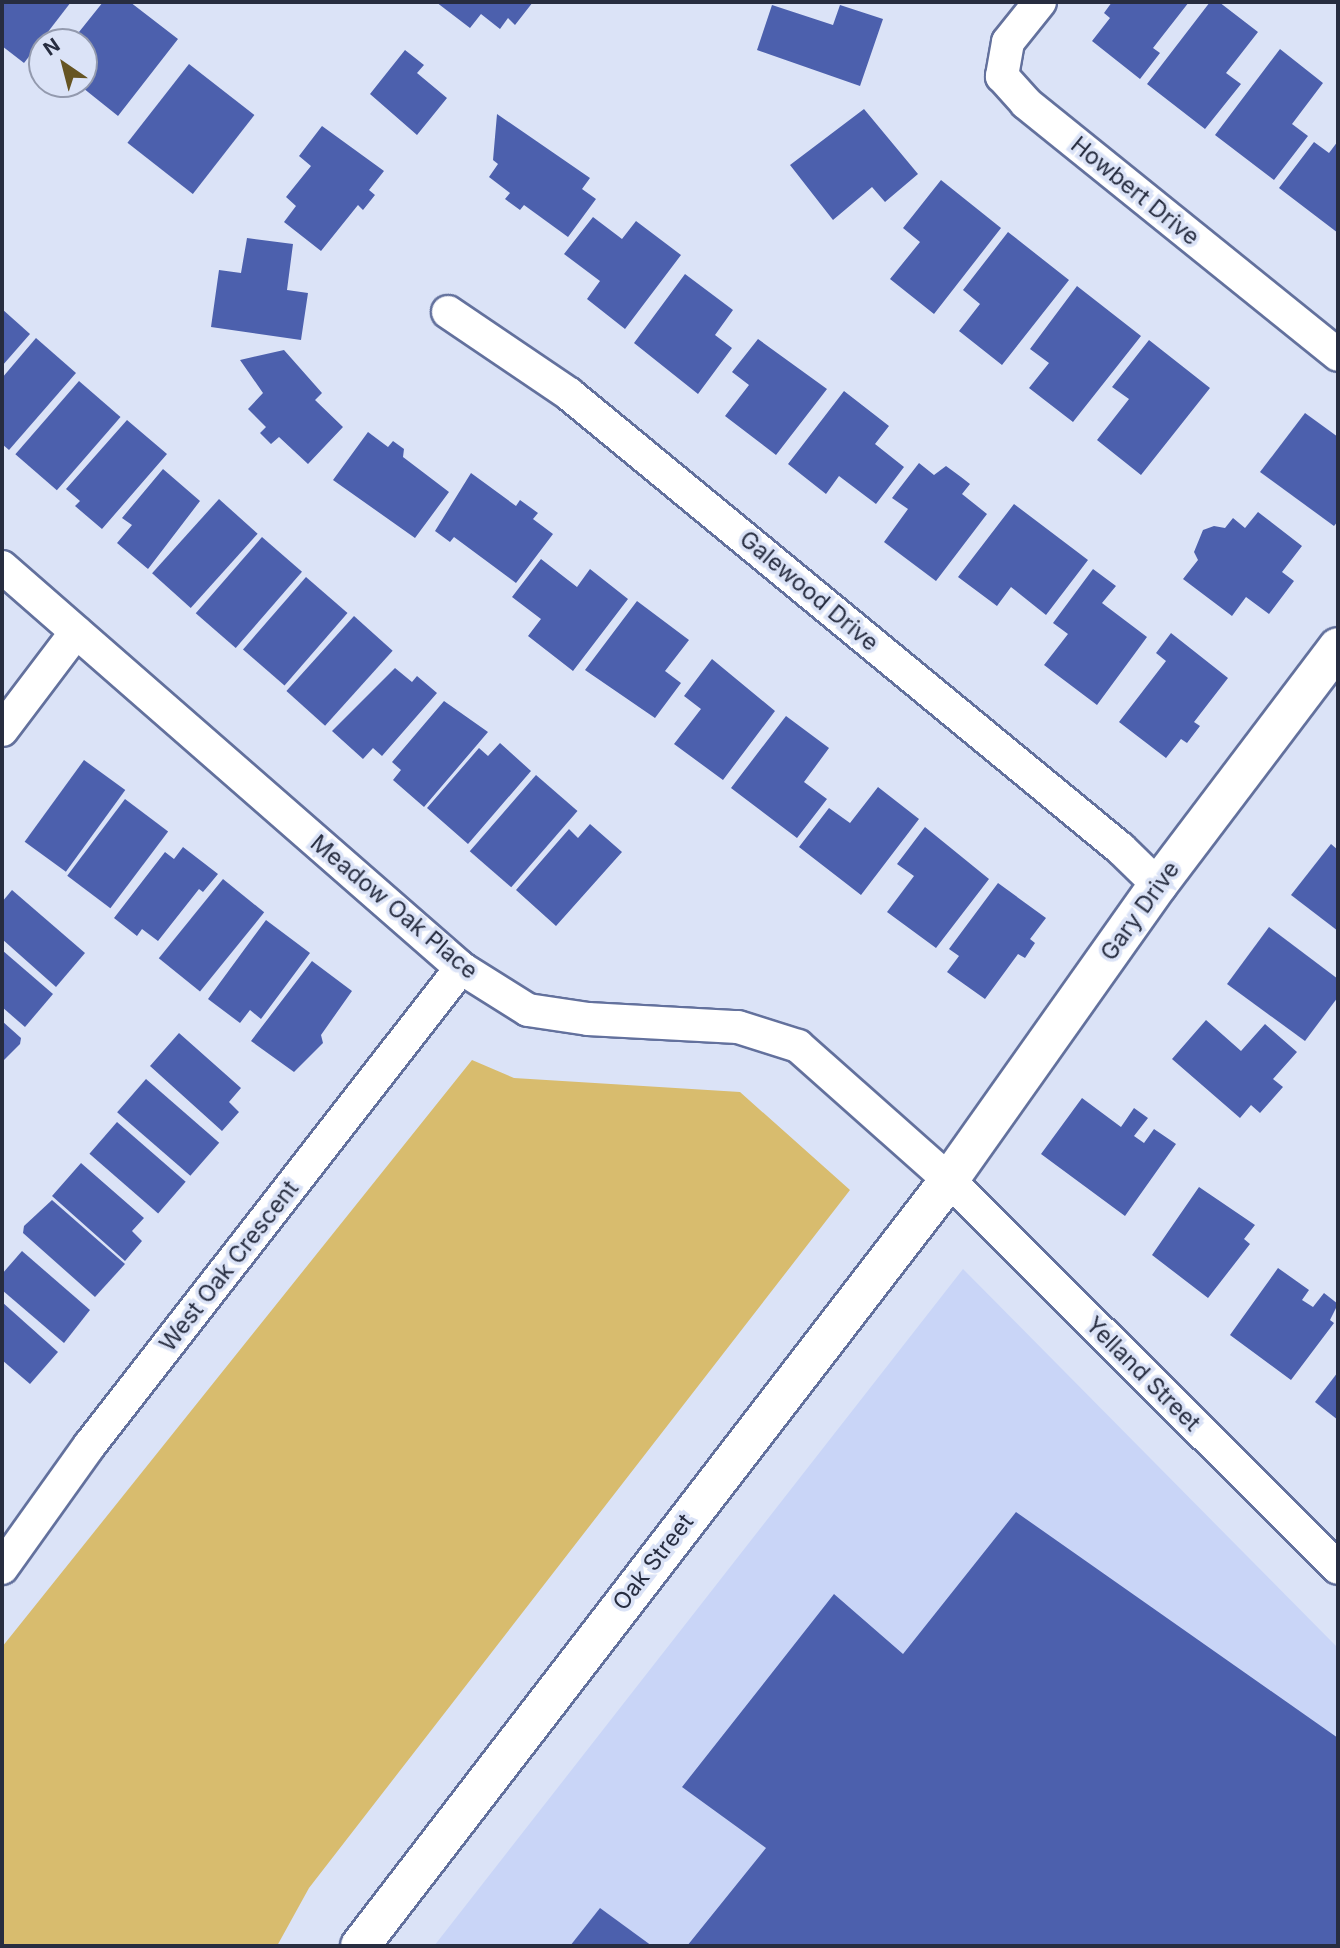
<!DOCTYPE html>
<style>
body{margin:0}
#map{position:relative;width:1340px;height:1948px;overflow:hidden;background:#dbe3f7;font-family:Inter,sans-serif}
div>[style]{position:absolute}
.built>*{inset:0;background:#c9d5f7}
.green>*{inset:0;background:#d8bc6e}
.building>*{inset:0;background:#4c60ad;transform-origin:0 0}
.roads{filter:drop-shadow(2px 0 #63719d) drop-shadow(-2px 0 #63719d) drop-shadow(0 2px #63719d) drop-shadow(0 -2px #63719d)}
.street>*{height:32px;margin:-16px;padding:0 16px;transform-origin:16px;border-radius:16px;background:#fff}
.secondary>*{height:38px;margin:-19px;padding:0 19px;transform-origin:19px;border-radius:19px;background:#fff}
span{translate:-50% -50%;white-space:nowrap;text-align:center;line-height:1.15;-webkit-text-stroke:7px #dbe3f7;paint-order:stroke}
.street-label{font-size:23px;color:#272d40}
.frame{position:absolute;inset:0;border:4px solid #272d40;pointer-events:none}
.north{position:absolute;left:28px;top:28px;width:70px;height:70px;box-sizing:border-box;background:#dbe3f7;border:2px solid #939aae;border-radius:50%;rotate:325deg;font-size:19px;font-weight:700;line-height:28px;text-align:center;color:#272d40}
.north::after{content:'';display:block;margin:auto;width:24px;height:32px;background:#665523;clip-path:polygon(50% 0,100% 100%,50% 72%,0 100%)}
</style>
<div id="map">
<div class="built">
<i style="clip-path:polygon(963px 1269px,1338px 1648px,1338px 1946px,434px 1946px)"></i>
</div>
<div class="green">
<i style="clip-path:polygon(472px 1060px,514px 1078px,740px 1092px,850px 1190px,309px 1888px,277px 1946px,2px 1946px,2px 1647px)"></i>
</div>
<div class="building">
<i style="clip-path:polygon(2px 2px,71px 2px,24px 63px,2px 46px)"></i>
<i style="clip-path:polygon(103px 2px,130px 2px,178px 39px,118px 116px,78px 84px,84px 84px,84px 42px,71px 42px)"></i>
<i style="clip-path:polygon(436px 2px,533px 2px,515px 25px,508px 18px,500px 29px,481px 14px,470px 28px)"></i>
<i style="clip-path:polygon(1112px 2px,1189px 2px,1153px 48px,1160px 53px,1140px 79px,1092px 41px,1110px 18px,1104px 13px)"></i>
<i style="clip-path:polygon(1210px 2px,1219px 2px,1258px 32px,1226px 73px,1241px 84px,1205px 129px,1147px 84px)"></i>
<i style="clip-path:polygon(772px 5px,833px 25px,840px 5px,883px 19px,860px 86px,757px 50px)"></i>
<i style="clip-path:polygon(1280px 49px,1323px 83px,1292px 124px,1308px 136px,1274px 180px,1215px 135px)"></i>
<i style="clip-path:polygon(405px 50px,424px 65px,417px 73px,447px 98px,417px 135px,370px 94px)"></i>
<i style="left:189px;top:64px;width:83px;height:100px;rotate:38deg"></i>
<i style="clip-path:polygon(864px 109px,918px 174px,885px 202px,872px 187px,833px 220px,790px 165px)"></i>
<i style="clip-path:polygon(497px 114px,590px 178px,582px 189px,596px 199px,568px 237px,524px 205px,520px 210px,505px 199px,510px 193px,489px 177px,498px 164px,493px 160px)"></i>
<i style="clip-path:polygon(322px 126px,384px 171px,369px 190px,375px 195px,363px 210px,358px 205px,321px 251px,284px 222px,296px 206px,286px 197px,311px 166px,299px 156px)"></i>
<i style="clip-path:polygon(1338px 141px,1338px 233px,1279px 188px,1314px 142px,1329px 153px)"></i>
<i style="clip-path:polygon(941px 180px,1001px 228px,934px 314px,890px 279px,920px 242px,903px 228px)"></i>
<i style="clip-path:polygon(593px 217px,622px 239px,636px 221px,681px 255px,625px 329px,587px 299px,600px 281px,564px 254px)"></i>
<i style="clip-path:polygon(1008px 232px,1069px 280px,1002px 365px,959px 331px,980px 304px,963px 290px)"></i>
<i style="clip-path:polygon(247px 238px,293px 244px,287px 290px,308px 293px,301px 340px,211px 327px,219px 270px,241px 273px)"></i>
<i style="clip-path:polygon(685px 274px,733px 310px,715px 335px,732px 348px,698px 394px,634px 343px)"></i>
<i style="clip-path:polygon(1077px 286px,1141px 336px,1073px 422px,1029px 388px,1049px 363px,1030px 349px)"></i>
<i style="clip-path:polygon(2px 309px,30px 334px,2px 366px)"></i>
<i style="clip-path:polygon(36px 338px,76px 373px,9px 450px,2px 444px,2px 378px)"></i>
<i style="clip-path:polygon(758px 339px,827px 389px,776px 455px,725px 416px,749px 385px,732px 372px)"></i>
<i style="clip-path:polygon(1149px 340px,1210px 388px,1141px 475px,1097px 440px,1129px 399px,1112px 387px)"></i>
<i style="clip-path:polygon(284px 350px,322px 393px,315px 400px,343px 427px,308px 464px,279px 437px,271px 444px,260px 433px,266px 427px,248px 409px,263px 393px,240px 360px)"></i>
<i style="left:79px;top:381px;width:55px;height:97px;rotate:41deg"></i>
<i style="clip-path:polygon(844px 391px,889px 426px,875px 444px,904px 467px,876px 504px,839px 476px,826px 494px,788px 464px)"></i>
<i style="clip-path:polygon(1305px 413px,1338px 437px,1338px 521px,1334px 526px,1260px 472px)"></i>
<i style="clip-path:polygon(127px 420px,167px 454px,102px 529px,75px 506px,80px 501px,66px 489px)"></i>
<i style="clip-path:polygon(368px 432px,388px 447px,393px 441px,404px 449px,403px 457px,449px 492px,415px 538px,333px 480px)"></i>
<i style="clip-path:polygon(919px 463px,934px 475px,946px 466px,961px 477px,970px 484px,962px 494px,987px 514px,936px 581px,884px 542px,908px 509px,892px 498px)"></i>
<i style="clip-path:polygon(163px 469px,200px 501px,148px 569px,117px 543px,132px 525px,122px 518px)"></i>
<i style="clip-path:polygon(471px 473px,516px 506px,520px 500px,538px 513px,533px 519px,553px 534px,516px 583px,454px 537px,450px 542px,435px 531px)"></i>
<i style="left:219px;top:499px;width:52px;height:100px;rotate:42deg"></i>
<i style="clip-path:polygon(1014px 504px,1088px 560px,1046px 615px,1011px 587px,997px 606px,958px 577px)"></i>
<i style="clip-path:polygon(1258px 512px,1302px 546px,1282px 572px,1294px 581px,1269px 614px,1246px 597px,1232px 616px,1183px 579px,1198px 560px,1194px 552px,1203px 530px,1214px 526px,1225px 528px,1233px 518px,1245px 528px)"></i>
<i style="left:262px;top:537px;width:53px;height:101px;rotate:41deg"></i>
<i style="clip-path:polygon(541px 559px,577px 587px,590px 569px,628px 599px,573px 671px,528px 636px,541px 619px,512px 597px)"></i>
<i style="clip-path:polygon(1093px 569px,1116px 586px,1102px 603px,1147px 637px,1097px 705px,1044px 665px,1068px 634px,1053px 623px)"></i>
<i style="left:306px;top:577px;width:55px;height:96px;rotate:41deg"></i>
<i style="clip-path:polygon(637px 601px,689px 640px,665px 671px,681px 683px,655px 718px,585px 670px)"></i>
<i style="left:354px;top:616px;width:52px;height:101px;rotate:42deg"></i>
<i style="clip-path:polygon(1171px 633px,1228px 678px,1194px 722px,1200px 726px,1187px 743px,1181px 739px,1166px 758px,1119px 722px,1166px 661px,1156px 653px)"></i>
<i style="clip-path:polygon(712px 659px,775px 711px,723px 780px,674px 744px,701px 709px,684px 696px)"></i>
<i style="clip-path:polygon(395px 668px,412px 682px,417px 676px,437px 693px,382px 756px,373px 748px,363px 759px,332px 731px)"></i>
<i style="clip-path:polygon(444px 701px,488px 732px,424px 807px,393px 780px,401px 770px,392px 762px)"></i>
<i style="clip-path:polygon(786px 716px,829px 748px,804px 782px,827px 799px,797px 838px,731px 788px)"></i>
<i style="clip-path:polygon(500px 743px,531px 771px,468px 844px,427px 808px,479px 748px,488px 756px)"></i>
<i style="left:84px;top:760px;width:51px;height:101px;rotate:36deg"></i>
<i style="left:536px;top:775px;width:55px;height:101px;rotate:41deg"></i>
<i style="clip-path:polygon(878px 787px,919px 819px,861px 895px,799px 847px,829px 808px,850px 823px)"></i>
<i style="left:125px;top:799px;width:54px;height:96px;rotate:37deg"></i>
<i style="clip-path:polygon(590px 824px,622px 852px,556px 926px,516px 890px,569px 829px,578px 838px)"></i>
<i style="clip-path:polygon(925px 827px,989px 879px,936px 948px,887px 912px,914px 876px,897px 864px)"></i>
<i style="clip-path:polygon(1331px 844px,1338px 850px,1338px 931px,1291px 895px)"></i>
<i style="clip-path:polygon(183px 847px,218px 874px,203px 892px,199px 889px,158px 941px,142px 929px,137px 936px,114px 918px,165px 852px,174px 859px)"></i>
<i style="left:223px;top:879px;width:53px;height:102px;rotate:39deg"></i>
<i style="clip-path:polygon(998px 883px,1046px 918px,1030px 939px,1035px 943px,1025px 958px,1018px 954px,985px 999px,947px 972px,959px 956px,949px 949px)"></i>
<i style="clip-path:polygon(12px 890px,85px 953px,56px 987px,2px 939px,2px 902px)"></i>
<i style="clip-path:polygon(266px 920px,310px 953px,261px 1019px,250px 1010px,240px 1023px,208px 999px)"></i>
<i style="clip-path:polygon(1269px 927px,1338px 979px,1338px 997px,1305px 1041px,1227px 984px)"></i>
<i style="clip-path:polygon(2px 950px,53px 994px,25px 1027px,2px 1007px)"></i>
<i style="clip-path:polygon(312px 961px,352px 991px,321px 1035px,323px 1043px,294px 1072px,251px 1041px)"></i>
<i style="clip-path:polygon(1206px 1020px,1241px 1051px,1265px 1024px,1297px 1052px,1273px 1079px,1283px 1087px,1260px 1113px,1251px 1105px,1240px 1118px,1172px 1059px)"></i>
<i style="clip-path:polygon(2px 1021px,21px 1038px,20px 1044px,2px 1062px)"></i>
<i style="clip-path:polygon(179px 1033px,241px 1088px,229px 1102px,239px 1112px,222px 1131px,150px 1066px)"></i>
<i style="left:146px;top:1079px;width:97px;height:44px;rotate:41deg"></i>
<i style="clip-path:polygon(1082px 1098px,1121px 1127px,1134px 1108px,1148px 1118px,1134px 1136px,1144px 1143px,1154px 1129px,1176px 1144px,1125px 1216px,1041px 1154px)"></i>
<i style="left:117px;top:1122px;width:91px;height:42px;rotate:41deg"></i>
<i style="clip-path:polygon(81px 1163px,144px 1218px,132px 1231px,142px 1241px,125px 1261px,52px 1196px)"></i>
<i style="clip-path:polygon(1199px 1187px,1255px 1225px,1244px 1239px,1250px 1244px,1208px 1298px,1152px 1255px)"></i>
<i style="clip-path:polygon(52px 1200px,125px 1264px,95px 1297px,23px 1233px,24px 1226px)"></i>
<i style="clip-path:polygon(22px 1251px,90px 1310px,64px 1343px,2px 1290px,2px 1274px)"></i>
<i style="clip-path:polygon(1278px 1268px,1309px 1290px,1302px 1300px,1313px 1307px,1324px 1293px,1338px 1304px,1330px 1320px,1334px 1323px,1291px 1380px,1230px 1335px)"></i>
<i style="clip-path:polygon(2px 1302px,58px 1352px,30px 1384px,2px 1360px)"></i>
<i style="clip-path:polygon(1338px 1372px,1338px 1420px,1315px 1402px)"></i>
<i style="clip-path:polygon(1016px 1512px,1338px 1738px,1338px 1946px,687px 1946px,766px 1848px,682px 1787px,834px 1594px,903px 1654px)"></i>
<i style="clip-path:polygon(600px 1908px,652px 1946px,570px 1946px)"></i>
</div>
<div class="roads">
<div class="street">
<i style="left:1040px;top:2px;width:51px;rotate:128.7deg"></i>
<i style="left:1008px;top:42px;width:35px;rotate:100deg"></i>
<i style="left:1002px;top:76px;width:36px;rotate:48deg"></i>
<i style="left:1026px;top:103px;width:401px;rotate:38.9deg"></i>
<i style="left:448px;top:312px;width:146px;rotate:34.1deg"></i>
<i style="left:569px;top:394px;width:714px;rotate:39.49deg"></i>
<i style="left:1120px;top:848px;width:53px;rotate:44.2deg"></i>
<i style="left:2px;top:567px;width:609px;rotate:41.14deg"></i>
<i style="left:461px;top:968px;width:79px;rotate:32.1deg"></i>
<i style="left:528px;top:1010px;width:61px;rotate:8.5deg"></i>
<i style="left:588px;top:1019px;width:150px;rotate:3.1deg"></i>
<i style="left:738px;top:1027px;width:63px;rotate:17.6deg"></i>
<i style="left:798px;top:1046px;width:202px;rotate:41.6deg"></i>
<i style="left:949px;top:1180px;width:549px;rotate:44.93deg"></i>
<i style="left:2px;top:730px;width:123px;rotate:-52.9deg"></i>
<i style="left:2px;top:1568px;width:150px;rotate:-54.5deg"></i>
<i style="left:89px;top:1446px;width:606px;rotate:-52.11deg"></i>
</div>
<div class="secondary">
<i style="left:360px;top:1946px;width:966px;rotate:-52.44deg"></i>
<i style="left:949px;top:1180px;width:362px;rotate:-54.7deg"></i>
<i style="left:1158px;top:885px;width:298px;rotate:-52.9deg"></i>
</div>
</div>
<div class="street-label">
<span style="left:1135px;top:191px;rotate:39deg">Howbert Drive</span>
<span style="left:809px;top:591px;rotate:40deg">Galewood Drive</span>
<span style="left:394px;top:907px;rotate:40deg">Meadow Oak Place</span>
<span style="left:1140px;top:911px;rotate:-54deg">Gary Drive</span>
<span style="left:229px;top:1266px;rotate:-52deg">West Oak Crescent</span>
<span style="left:1143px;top:1374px;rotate:45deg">Yelland Street</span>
<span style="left:653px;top:1562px;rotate:-52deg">Oak Street</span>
</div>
<div class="frame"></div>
<div class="north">N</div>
</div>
